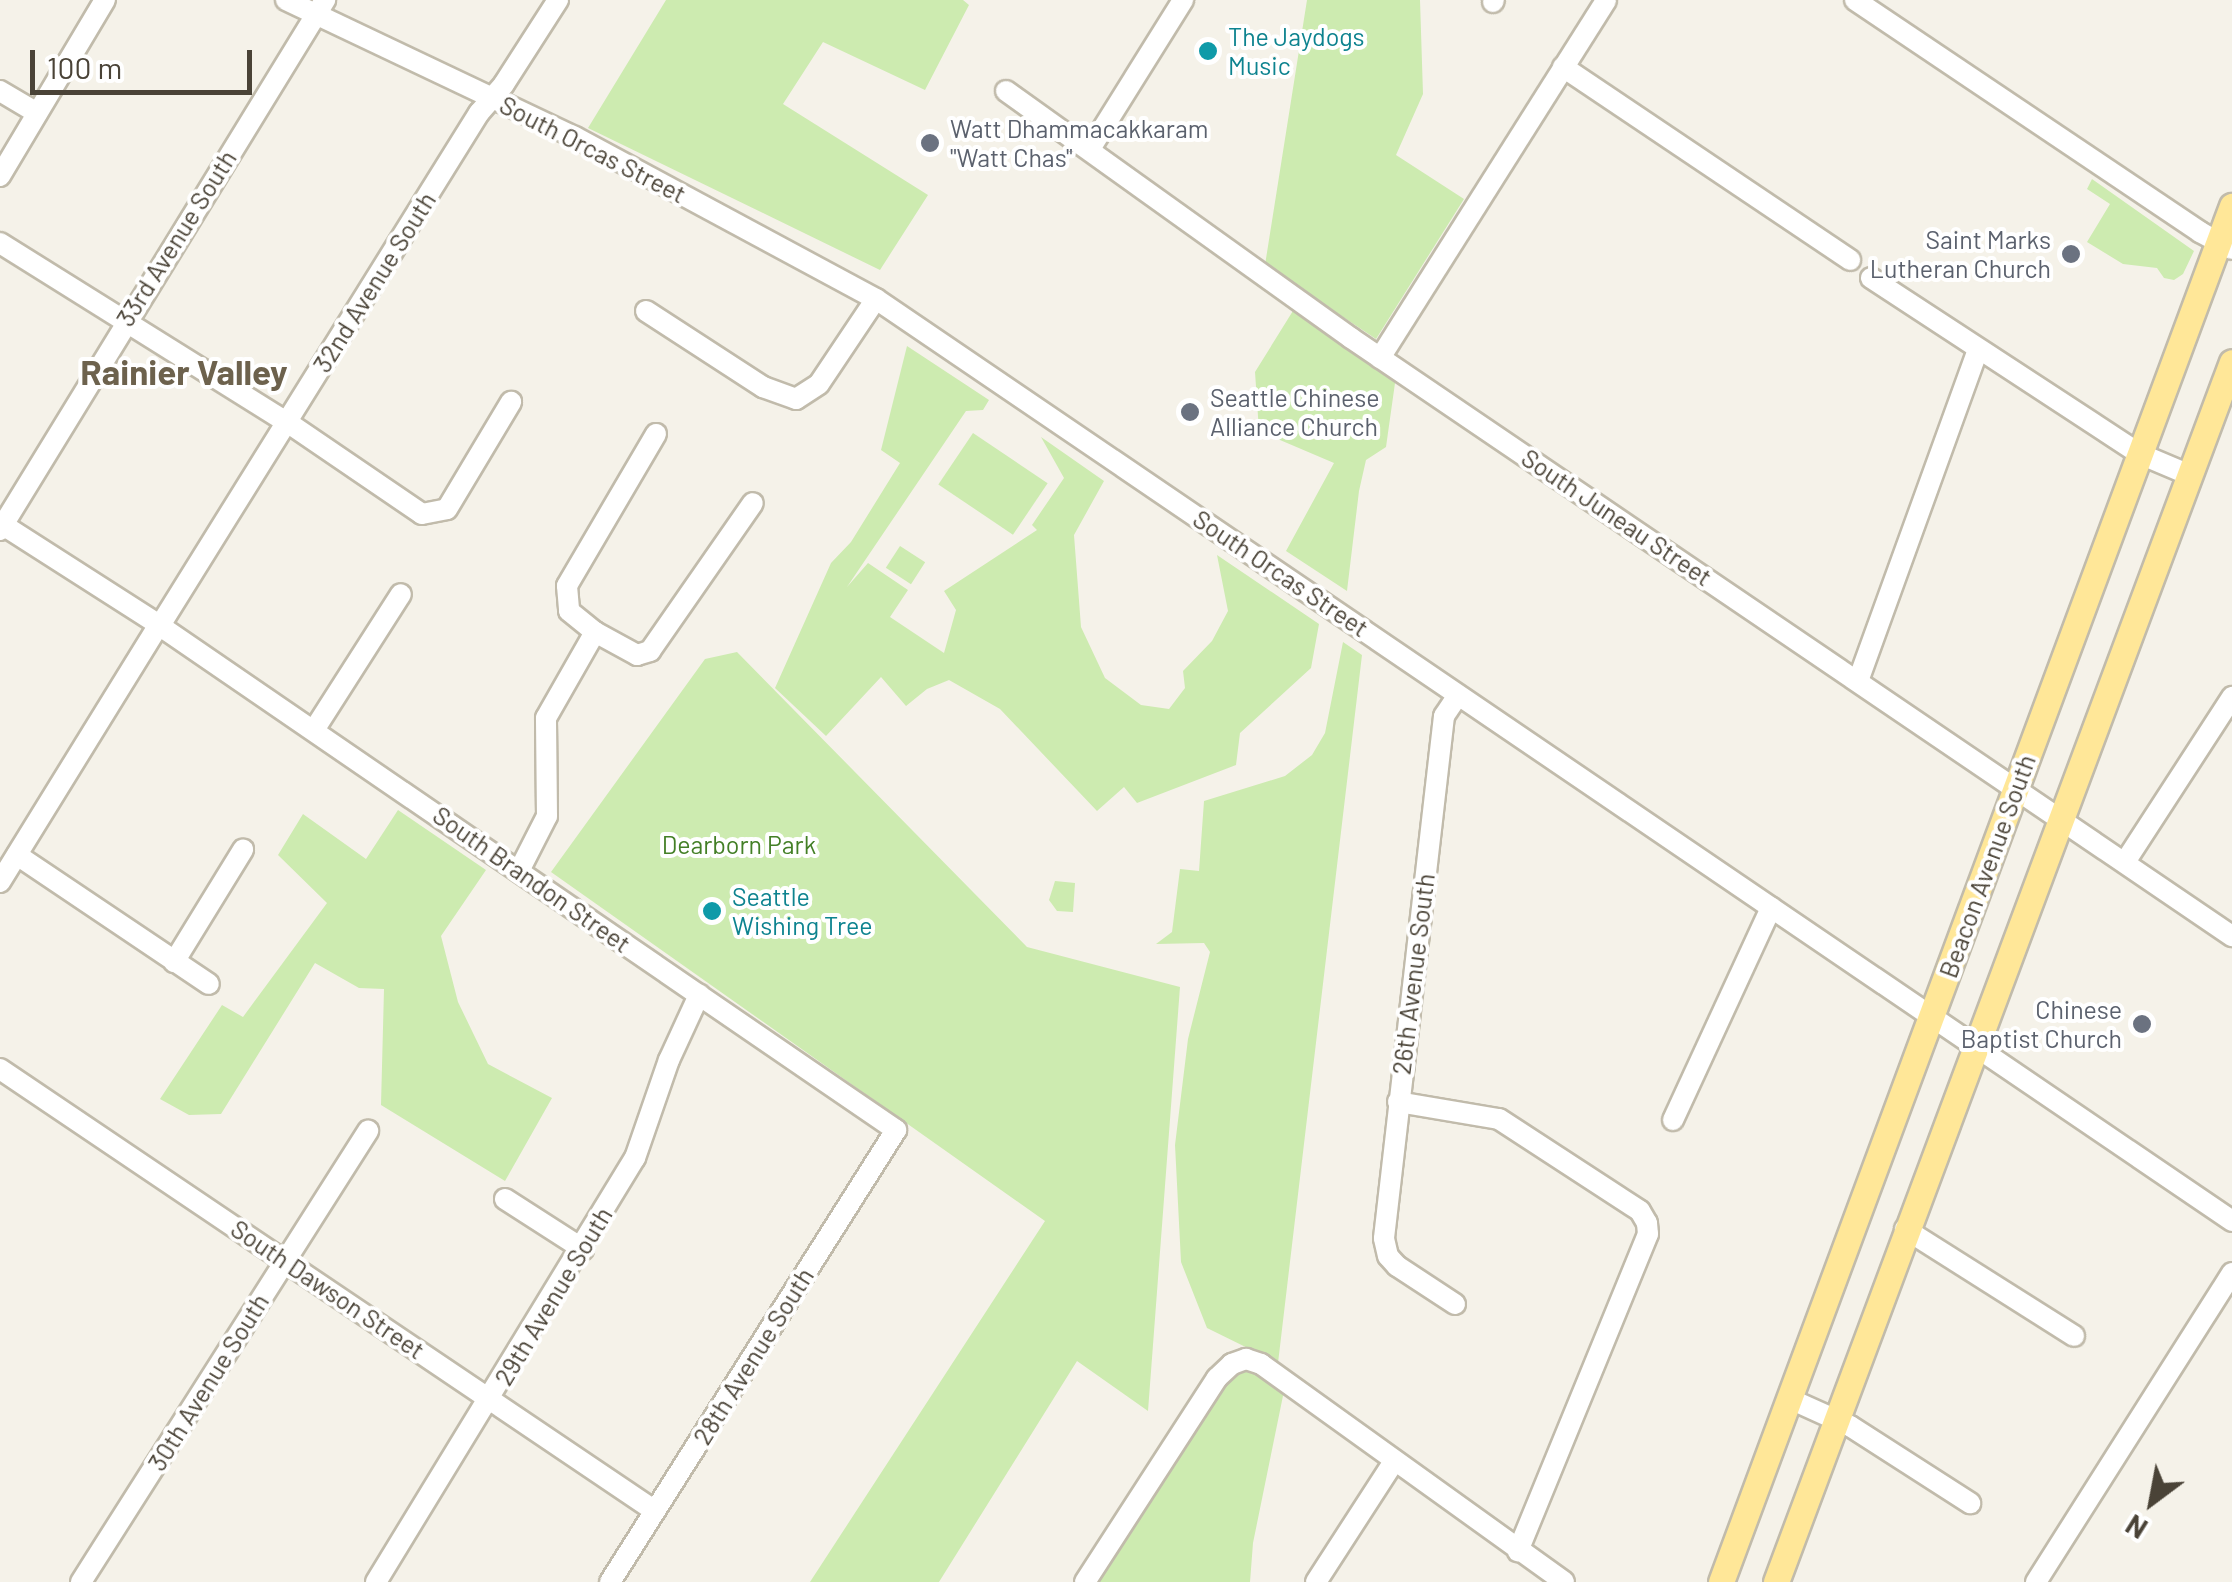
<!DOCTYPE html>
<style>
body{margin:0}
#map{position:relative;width:2232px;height:1582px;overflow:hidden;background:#f5f2e9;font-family:Barlow,sans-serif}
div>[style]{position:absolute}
.green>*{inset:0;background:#cdebb0;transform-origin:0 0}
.roads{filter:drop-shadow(2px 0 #c1bbab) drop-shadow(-2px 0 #c1bbab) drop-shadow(0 2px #c1bbab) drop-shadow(0 -2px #c1bbab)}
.minor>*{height:20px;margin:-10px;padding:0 10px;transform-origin:10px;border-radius:10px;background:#fff}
.major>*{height:25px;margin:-12.5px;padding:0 12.5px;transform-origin:12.5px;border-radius:12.5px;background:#ffe798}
.dots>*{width:28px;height:28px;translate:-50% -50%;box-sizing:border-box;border:5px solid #fff;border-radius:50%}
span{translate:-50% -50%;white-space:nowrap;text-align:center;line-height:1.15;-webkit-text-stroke:8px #fff;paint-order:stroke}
.culture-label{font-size:25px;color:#0d838f}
.left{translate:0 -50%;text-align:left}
.worship-label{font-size:25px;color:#5b616d}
.right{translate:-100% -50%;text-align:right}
.street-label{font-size:25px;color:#4a4337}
.park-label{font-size:25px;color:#437f26}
.district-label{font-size:35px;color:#6d624d;font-weight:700}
.north{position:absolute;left:2102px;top:1452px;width:100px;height:100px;-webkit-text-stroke:8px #fff;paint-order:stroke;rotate:212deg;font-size:28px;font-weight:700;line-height:40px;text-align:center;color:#4a4337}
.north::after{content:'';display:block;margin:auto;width:35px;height:45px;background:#4a4337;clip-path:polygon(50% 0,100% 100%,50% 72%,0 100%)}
.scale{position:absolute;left:30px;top:50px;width:222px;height:45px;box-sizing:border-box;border:5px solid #4a4337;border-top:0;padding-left:12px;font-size:30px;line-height:35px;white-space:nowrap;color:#4a4337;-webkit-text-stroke:8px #fff;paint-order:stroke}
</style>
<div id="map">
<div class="green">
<i style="clip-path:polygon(666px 0,963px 0,969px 5px,925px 90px,823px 42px,783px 104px,928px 195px,880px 270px,588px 128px)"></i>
<i style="clip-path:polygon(1307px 0,1420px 0,1423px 94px,1396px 155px,1464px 199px,1376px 339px,1265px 265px)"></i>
<i style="clip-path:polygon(2092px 179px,2194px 251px,2183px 274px,2174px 280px,2164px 278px,2157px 268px,2123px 264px,2087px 242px,2110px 204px,2087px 189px)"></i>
<i style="clip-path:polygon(1296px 306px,1396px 376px,1386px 447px,1366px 460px,1359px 491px,1347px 591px,1286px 551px,1334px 463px,1259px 431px,1255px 372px)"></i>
<i style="clip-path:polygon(907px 346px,989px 400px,983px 410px,966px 411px,847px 587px,868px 563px,908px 590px,890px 617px,944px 653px,956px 610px,944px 591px,1037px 530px,1032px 525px,1064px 478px,1041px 437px,1104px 481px,1074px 535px,1081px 627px,1105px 678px,1141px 705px,1169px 709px,1185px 688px,1183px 671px,1212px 641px,1228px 611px,1217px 555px,1319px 624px,1311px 668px,1240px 733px,1236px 765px,1137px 803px,1124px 787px,1097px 811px,1000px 709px,949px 680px,927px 689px,906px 706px,881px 677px,826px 736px,775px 688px,831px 563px,851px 542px,900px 463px,881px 450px)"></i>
<i style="left:973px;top:433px;width:90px;height:62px;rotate:34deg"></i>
<i style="left:900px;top:546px;width:30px;height:26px;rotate:33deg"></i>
<i style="clip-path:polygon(1343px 642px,1362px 655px,1278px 1363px,1207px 1328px,1181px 1262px,1175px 1145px,1188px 1039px,1210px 952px,1204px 943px,1156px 944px,1172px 932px,1180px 869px,1199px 871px,1204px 801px,1285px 776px,1312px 755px,1325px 733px)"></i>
<i style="clip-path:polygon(737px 652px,1027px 947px,1180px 987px,1148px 1411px,1077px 1361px,939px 1582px,810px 1582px,1045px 1221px,551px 872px,705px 659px)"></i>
<i style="clip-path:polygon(398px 810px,486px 870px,441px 936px,458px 1002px,488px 1064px,552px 1098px,505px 1181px,381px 1105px,384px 989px,359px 988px,315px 963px,221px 1114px,189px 1115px,160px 1099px,222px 1005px,243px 1017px,327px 903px,278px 855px,303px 814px,366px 859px)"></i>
<i style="clip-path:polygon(1055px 881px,1075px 883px,1073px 912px,1057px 911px,1049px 900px)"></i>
<i style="clip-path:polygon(1247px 1366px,1285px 1386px,1253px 1543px,1250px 1582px,1096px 1582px,1236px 1368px)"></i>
</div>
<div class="roads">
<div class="minor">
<i style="left:286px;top:0;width:320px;rotate:25.4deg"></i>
<i style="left:575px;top:137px;width:342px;rotate:28.3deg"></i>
<i style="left:876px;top:299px;width:1640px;rotate:34.21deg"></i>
<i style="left:1855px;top:0;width:416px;rotate:33.9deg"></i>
<i style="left:2200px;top:232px;width:36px;rotate:28deg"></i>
<i style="left:1493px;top:2px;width:2px;rotate:-63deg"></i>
<i style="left:1563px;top:67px;width:346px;rotate:33.9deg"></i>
<i style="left:0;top:91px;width:43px;rotate:30.7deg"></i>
<i style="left:1006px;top:91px;width:424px;rotate:35.6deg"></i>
<i style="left:1351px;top:338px;width:1065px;rotate:34.17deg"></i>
<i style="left:1090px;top:149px;width:176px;rotate:-58deg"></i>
<i style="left:0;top:176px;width:205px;rotate:-59.2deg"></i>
<i style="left:0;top:243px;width:338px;rotate:32deg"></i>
<i style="left:287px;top:422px;width:163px;rotate:34.3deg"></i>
<i style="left:422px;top:514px;width:25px;rotate:-11deg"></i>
<i style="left:447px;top:509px;width:125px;rotate:-59.1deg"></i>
<i style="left:1871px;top:278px;width:321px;rotate:33.2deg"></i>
<i style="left:2140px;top:454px;width:54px;rotate:22.8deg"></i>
<i style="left:646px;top:311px;width:140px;rotate:33deg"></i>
<i style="left:763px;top:387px;width:35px;rotate:20deg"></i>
<i style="left:796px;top:399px;width:27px;rotate:-33deg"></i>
<i style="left:819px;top:384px;width:102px;rotate:-56.2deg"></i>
<i style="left:1380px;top:358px;width:423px;rotate:-57.7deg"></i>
<i style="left:656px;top:434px;width:176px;rotate:120.4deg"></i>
<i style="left:567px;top:586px;width:25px;rotate:85deg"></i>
<i style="left:569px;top:611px;width:33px;rotate:39deg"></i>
<i style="left:595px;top:632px;width:48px;rotate:28.7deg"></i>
<i style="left:637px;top:655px;width:14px;rotate:-17deg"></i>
<i style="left:650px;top:651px;width:180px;rotate:-55.2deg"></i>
<i style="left:0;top:523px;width:182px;rotate:32.6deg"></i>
<i style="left:0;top:530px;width:622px;rotate:-58.48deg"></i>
<i style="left:164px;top:619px;width:596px;rotate:-58.1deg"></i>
<i style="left:479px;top:113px;width:38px;rotate:-49deg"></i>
<i style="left:504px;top:84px;width:100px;rotate:-57.3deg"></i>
<i style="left:166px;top:630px;width:885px;rotate:34.41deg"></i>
<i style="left:896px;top:1130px;width:535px;rotate:122.32deg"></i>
<i style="left:1858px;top:681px;width:353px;rotate:-70.1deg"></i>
<i style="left:314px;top:730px;width:161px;rotate:-57.4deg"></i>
<i style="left:17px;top:855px;width:231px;rotate:33.9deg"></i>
<i style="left:2125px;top:862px;width:197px;rotate:-57deg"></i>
<i style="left:520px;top:869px;width:59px;rotate:-63deg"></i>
<i style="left:547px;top:816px;width:98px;rotate:-90.6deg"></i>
<i style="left:546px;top:718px;width:99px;rotate:-60.3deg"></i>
<i style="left:0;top:882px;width:295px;rotate:-58.3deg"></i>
<i style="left:174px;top:962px;width:132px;rotate:-58.4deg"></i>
<i style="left:0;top:1069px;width:790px;rotate:34.01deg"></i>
<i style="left:1398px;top:1102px;width:102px;rotate:9.6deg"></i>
<i style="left:1499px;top:1119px;width:168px;rotate:33.1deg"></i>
<i style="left:1640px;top:1211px;width:14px;rotate:60deg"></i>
<i style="left:1647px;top:1223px;width:11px;rotate:85deg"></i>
<i style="left:1648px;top:1234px;width:343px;rotate:112.3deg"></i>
<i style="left:1673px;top:1120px;width:234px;rotate:-65.2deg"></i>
<i style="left:505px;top:1199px;width:93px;rotate:32.7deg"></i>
<i style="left:1905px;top:1229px;width:200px;rotate:32.3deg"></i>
<i style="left:1455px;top:1304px;width:69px;rotate:-146.8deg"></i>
<i style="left:1397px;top:1266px;width:13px;rotate:-132deg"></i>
<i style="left:1388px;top:1256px;width:18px;rotate:-103deg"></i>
<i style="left:1384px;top:1238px;width:525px;rotate:-83.44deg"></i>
<i style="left:1444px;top:716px;width:25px;rotate:-56deg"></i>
<i style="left:1790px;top:1399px;width:66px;rotate:24.2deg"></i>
<i style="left:1850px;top:1426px;width:143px;rotate:32.7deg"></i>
<i style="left:81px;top:1582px;width:535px;rotate:-57.53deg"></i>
<i style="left:376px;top:1582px;width:497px;rotate:-58.6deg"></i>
<i style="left:635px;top:1158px;width:104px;rotate:-70.9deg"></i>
<i style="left:669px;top:1060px;width:72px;rotate:-65.2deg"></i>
<i style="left:1085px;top:1582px;width:243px;rotate:-57.1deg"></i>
<i style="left:1217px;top:1378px;width:21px;rotate:-43deg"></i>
<i style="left:1232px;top:1364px;width:15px;rotate:-20deg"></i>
<i style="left:1246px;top:1359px;width:16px;rotate:18deg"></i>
<i style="left:1261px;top:1364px;width:373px;rotate:35.7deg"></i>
<i style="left:1316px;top:1582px;width:142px;rotate:-57.1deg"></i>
<i style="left:2036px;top:1582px;width:366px;rotate:-57.6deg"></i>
</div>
<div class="major">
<i style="left:1721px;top:1582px;width:1468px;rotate:-69.63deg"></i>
<i style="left:1776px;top:1582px;width:1302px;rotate:-69.51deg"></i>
</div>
</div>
<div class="dots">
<i style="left:1208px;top:51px;background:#0f9aa8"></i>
<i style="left:930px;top:143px;background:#6b7280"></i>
<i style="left:2071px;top:254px;background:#6b7280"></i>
<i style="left:1190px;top:412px;background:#6b7280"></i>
<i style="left:712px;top:911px;background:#0f9aa8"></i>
<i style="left:2142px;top:1024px;background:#6b7280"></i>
</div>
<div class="culture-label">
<span class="left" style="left:1228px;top:51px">The Jaydogs<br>Music</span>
<span class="left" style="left:732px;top:911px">Seattle<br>Wishing Tree</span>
</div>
<div class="worship-label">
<span class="left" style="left:950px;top:143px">Watt Dhammacakkaram<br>"Watt Chas"</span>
<span class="right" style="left:2051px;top:254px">Saint Marks<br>Lutheran Church</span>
<span class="left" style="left:1210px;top:412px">Seattle Chinese<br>Alliance Church</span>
<span class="right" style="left:2122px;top:1024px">Chinese<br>Baptist Church</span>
</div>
<div class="street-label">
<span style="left:593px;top:149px;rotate:27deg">South Orcas Street</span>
<span style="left:176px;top:238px;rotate:-58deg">33rd Avenue South</span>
<span style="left:374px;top:282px;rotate:-58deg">32nd Avenue South</span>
<span style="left:1617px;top:517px;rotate:34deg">South Juneau Street</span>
<span style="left:1281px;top:573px;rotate:34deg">South Orcas Street</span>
<span style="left:1987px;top:866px;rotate:-70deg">Beacon Avenue South</span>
<span style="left:532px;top:879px;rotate:35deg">South Brandon Street</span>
<span style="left:1413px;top:974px;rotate:-83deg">26th Avenue South</span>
<span style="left:328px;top:1289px;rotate:34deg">South Dawson Street</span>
<span style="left:553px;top:1296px;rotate:-59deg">29th Avenue South</span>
<span style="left:753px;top:1356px;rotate:-58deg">28th Avenue South</span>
<span style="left:208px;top:1382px;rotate:-58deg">30th Avenue South</span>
</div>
<div class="park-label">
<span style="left:739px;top:844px">Dearborn Park</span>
</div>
<div class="district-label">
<span style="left:184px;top:371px">Rainier Valley</span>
</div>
<div class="north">N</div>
<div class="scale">100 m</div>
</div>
